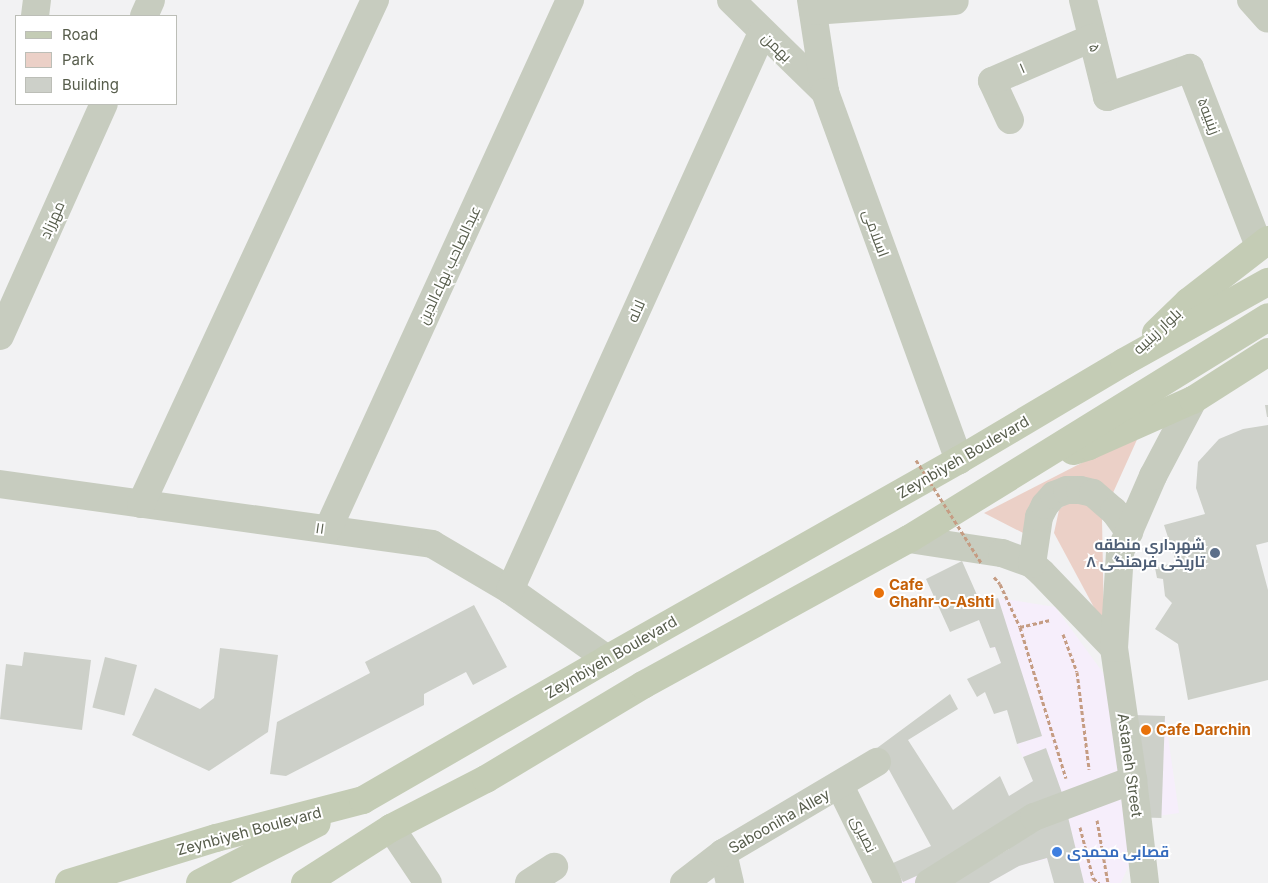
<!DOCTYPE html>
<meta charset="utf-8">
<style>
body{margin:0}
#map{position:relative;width:1268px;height:883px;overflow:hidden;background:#f2f2f3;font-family:Inter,Cairo,sans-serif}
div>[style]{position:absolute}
.commercial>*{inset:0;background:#f6eefb}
.green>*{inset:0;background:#ebd0c7}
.building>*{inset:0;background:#cdd0c9;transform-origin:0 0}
.path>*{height:3px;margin-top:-1.5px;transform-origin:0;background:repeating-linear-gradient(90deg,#c59c83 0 4px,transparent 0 6.5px)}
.minor>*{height:28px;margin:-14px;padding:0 14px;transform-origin:14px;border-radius:14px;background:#c7ccbf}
.major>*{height:28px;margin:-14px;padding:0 14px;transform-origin:14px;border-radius:14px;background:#c4ccb5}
.path-bridge>*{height:3px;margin-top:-1.5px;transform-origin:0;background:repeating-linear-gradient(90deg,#c59c83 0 4px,transparent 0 6.5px)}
.dots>*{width:14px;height:14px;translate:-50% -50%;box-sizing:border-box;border:2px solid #fff;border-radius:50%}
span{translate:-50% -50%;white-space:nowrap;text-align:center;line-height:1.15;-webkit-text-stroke:4px #fff;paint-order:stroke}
.street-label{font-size:15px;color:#575d4c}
.service-label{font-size:15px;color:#4e5e75;font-weight:700}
.right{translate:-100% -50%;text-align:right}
.food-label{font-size:15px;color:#c56008;font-weight:700}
.left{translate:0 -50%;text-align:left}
.shop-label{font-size:15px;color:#366cbe;font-weight:700}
.legend{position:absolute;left:15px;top:15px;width:162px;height:90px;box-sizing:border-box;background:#fff;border:1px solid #bcbeb7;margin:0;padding:6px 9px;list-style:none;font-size:15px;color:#575d4c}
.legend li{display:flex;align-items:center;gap:10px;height:25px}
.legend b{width:25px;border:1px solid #bcbeb7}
</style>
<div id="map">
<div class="commercial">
<i style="clip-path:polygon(998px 598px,1055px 607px,1134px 715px,1165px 716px,1179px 813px,1150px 817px,1121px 883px,1054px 883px,1047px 859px,1019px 866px,989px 883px,885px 883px,931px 846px,1033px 781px,1017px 744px,1014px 707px,1001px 663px,995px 648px,990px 648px,974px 607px)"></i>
</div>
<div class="green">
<i style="clip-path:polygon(1140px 433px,1112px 495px,1088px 482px,1029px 536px,984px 513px)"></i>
<i style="clip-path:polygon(1071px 499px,1090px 504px,1102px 519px,1104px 626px,1054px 533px,1059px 510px)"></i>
</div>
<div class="building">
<i style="clip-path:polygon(1265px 405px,1268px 405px,1268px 417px,1267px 417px)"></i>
<i style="clip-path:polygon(1268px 425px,1268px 542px,1256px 545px,1268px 590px,1268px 680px,1188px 700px,1178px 644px,1155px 629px,1172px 603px,1165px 596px,1163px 579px,1157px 578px,1155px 568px,1176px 562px,1164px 525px,1205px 514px,1196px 488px,1198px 462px,1219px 439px,1243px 429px)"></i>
<i style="clip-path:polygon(962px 561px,981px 604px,998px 598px,1042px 736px,1017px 744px,1007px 710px,994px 714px,985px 692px,977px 697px,967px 679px,1001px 663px,995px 647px,990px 648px,979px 620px,950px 632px,926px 579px)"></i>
<i style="clip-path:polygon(474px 605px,507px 667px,473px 685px,466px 672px,424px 694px,424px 705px,286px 776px,270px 774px,277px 722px,370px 673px,365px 662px)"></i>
<i style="clip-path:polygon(220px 648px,278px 655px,268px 732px,209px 771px,132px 735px,155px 688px,200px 709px,214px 698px)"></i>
<i style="clip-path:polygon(24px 652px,91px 660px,82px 730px,0 719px,6px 664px,22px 666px)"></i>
<i style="left:105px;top:657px;width:33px;height:52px;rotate:14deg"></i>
<i style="clip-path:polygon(950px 694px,958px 709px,908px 740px,953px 810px,1000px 776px,1009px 796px,1033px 781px,1023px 757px,1046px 748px,1062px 793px,941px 865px,903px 882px,893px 863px,931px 846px,877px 748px)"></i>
<i style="left:1134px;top:715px;width:31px;height:102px;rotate:2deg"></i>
<i style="clip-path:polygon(1068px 817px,1084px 883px,1054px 883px,1047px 858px,1019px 866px,989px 883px,952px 883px,1009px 849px,1008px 845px,1037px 827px)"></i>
</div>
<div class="path">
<i style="left:994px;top:577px;width:9px;rotate:49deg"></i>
<i style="left:1000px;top:584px;width:47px;rotate:65.1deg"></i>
<i style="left:1020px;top:627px;width:158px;rotate:73.1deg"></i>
<i style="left:1020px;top:627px;width:32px;rotate:-13deg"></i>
<i style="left:1063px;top:634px;width:40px;rotate:69.8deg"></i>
<i style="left:1077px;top:672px;width:98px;rotate:82.9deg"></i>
<i style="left:1097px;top:820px;width:64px;rotate:80.1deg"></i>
<i style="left:1080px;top:827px;width:53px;rotate:75.7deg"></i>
<i style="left:1093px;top:878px;width:8px;rotate:40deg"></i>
</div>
<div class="minor">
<i style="left:731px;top:0;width:132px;rotate:44.4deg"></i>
<i style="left:811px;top:0;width:93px;rotate:81.3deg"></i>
<i style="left:825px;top:92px;width:392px;rotate:70deg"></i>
<i style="left:1083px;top:0;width:100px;rotate:76.1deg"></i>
<i style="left:1107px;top:97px;width:88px;rotate:-19.3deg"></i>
<i style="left:1190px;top:68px;width:191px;rotate:68.8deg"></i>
<i style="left:1251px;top:0;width:25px;rotate:48deg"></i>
<i style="left:813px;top:11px;width:142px;rotate:-4deg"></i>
<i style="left:35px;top:16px;width:16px;rotate:-83deg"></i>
<i style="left:144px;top:16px;width:17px;rotate:-66deg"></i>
<i style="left:1010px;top:120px;width:43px;rotate:-114.8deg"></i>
<i style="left:992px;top:81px;width:109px;rotate:-23.3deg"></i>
<i style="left:0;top:336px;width:254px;rotate:-65.9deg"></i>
<i style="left:0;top:484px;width:436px;rotate:7.9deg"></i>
<i style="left:432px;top:544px;width:91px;rotate:30.5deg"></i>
<i style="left:510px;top:590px;width:119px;rotate:35.4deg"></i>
<i style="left:141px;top:504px;width:556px;rotate:-65.1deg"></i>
<i style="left:328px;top:529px;width:582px;rotate:-65.42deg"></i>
<i style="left:909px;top:539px;width:94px;rotate:8.6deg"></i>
<i style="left:1002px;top:553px;width:32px;rotate:20deg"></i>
<i style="left:1032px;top:564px;width:13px;rotate:42deg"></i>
<i style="left:1042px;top:573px;width:104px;rotate:46.2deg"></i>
<i style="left:1032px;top:564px;width:48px;rotate:-81.5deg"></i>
<i style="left:1039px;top:517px;width:13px;rotate:-63deg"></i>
<i style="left:1045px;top:505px;width:13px;rotate:-48deg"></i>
<i style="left:1054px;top:495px;width:14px;rotate:-21deg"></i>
<i style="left:1067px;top:490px;width:13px"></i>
<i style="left:1080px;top:490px;width:13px;rotate:13deg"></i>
<i style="left:1093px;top:493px;width:28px;rotate:41deg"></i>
<i style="left:1114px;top:511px;width:26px;rotate:54deg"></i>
<i style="left:510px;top:590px;width:611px;rotate:-65.66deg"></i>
<i style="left:840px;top:786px;width:108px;rotate:63.7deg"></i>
<i style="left:391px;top:828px;width:66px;rotate:56.1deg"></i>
<i style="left:723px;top:853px;width:31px;rotate:77deg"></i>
<i style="left:529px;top:883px;width:30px;rotate:-33deg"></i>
<i style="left:684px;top:883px;width:49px;rotate:-37.6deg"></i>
<i style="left:723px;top:853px;width:179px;rotate:-30.6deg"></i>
<i style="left:929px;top:883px;width:124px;rotate:-32.2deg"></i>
<i style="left:1034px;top:817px;width:106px;rotate:-20.5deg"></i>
<i style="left:1145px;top:883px;width:104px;rotate:-96.6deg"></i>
<i style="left:1133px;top:780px;width:133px;rotate:-98.2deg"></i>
<i style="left:1114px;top:648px;width:96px;rotate:-86.4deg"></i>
<i style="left:1120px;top:552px;width:83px;rotate:-66.5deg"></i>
<i style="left:1153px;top:476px;width:86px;rotate:-62.2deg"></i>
</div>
<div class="major">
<i style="left:1156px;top:333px;width:45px;rotate:-44.1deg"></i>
<i style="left:1188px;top:302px;width:101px;rotate:-37.8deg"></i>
<i style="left:1073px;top:451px;width:17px;rotate:-17deg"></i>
<i style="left:1089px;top:446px;width:114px;rotate:-23.9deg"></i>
<i style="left:1193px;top:400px;width:89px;rotate:-32.6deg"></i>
<i style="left:69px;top:883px;width:154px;rotate:-17deg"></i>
<i style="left:216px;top:838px;width:152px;rotate:-14.5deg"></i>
<i style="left:363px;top:800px;width:282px;rotate:-30deg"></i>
<i style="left:607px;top:659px;width:404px;rotate:-29.5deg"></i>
<i style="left:959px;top:460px;width:192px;rotate:-30.7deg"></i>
<i style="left:1124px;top:362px;width:165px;rotate:-29.1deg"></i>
<i style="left:200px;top:883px;width:131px;rotate:-27.1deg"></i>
<i style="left:305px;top:883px;width:102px;rotate:-32.6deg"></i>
<i style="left:391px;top:828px;width:107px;rotate:-27.3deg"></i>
<i style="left:486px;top:779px;width:183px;rotate:-30.9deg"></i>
<i style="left:643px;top:685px;width:303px;rotate:-28.8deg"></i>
<i style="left:909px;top:539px;width:422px;rotate:-31.7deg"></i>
</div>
<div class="path-bridge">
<i style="left:916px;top:460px;width:123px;rotate:57.6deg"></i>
</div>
<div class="dots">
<i style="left:1215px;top:553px;background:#5c6f8a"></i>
<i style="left:879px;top:593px;background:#e8710a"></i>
<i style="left:1146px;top:730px;background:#e8710a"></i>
<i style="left:1057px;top:852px;background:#3f7fe0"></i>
</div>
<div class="street-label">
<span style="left:777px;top:47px;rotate:44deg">بهمن</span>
<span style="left:1095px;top:48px;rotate:76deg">۵</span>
<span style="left:1022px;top:68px;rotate:-23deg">۱</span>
<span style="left:1209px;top:116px;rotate:69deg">زینبیه۵</span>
<span style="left:52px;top:220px;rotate:-66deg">مهرزاد</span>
<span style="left:876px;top:233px;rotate:70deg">اسلامی</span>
<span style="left:449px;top:265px;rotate:-65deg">عبدالصاحب بهاءالدین</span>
<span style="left:636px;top:311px;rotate:-66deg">لاله</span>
<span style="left:1157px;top:331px;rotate:-43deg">بلوار زینبیه</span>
<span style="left:963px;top:457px;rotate:-30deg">Zeynbiyeh Boulevard</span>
<span style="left:320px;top:528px;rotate:8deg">۱۱</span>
<span style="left:611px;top:657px;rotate:-30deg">Zeynbiyeh Boulevard</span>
<span style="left:1130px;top:765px;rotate:82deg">Astaneh Street</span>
<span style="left:779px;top:821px;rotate:-30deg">Sabooniha Alley</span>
<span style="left:249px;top:831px;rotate:-15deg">Zeynbiyeh Boulevard</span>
<span style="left:864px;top:834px;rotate:64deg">نصیری</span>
</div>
<div class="service-label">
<span class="right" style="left:1205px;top:553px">شهرداری منطقه<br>تاریخی فرهنگی ۸</span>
</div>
<div class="food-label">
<span class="left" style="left:889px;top:593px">Cafe<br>Ghahr-o-Ashti</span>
<span class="left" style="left:1156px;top:730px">Cafe Darchin</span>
</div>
<div class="shop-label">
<span class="left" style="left:1067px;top:852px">قصابی محمدی</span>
</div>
<ul class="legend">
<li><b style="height:6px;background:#c4ccb5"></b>Road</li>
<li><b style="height:14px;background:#ebd0c7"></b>Park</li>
<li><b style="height:14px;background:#cdd0c9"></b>Building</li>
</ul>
</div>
